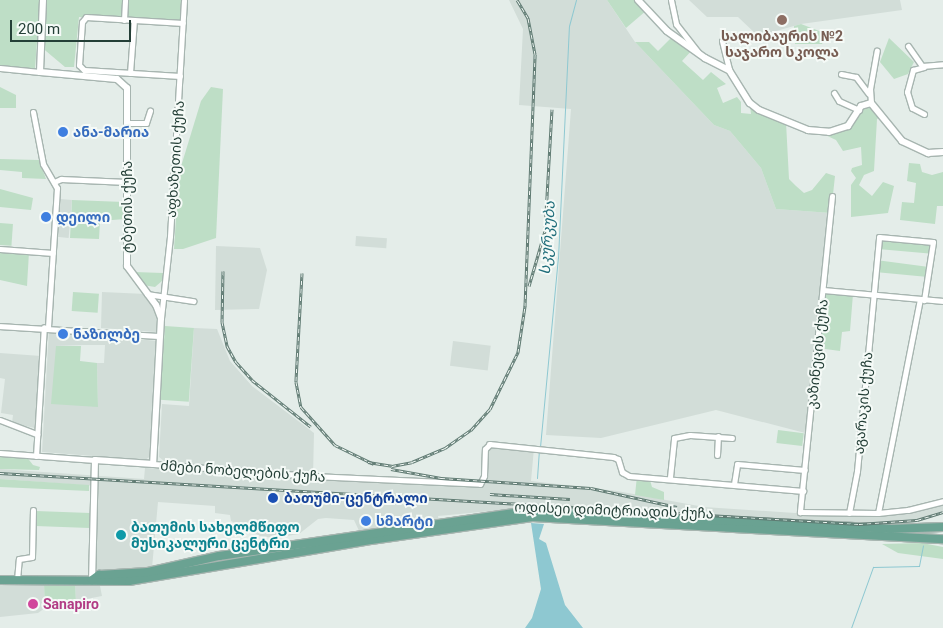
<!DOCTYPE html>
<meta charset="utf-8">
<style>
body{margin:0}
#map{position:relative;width:943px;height:628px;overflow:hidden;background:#e4ede9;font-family:Roboto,"Noto Sans Georgian",sans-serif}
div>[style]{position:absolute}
.built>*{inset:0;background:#d2ddd8;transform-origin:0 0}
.green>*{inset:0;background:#bedec6;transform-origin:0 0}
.water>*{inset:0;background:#8ec8d1}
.stream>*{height:1px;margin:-0.5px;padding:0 0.5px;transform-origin:0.5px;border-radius:0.5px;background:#8ec8d1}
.roads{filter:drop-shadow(1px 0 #a7b5b0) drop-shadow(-1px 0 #a7b5b0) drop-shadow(0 1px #a7b5b0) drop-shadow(0 -1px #a7b5b0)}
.minor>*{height:5px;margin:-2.5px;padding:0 2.5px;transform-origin:2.5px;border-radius:2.5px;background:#fff}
.tertiary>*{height:6px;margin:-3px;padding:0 3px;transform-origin:3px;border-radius:3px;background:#fff}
.primary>*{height:8px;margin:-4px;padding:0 4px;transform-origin:4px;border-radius:4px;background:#6aa292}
.rail>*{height:3px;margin-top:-1.5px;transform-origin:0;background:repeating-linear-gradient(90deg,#f5faf7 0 4px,#5f7a72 0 8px);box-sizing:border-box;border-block:1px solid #5f7a72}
.dots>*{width:14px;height:14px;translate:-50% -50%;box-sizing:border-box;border:2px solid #f5faf7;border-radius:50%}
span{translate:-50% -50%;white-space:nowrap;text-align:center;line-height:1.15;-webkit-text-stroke:4px #f5faf7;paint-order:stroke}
.education-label{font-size:14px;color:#785e54;font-weight:700}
.shop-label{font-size:14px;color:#366cbe;font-weight:700}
.left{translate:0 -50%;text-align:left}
.street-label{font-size:14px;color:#243f37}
.transit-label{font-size:14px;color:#164399;font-weight:700}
.culture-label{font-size:14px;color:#0d838f;font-weight:700}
.hotel-label{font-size:14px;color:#b23c85;font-weight:700}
.water-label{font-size:15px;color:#1f6d7a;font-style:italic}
.scale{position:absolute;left:10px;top:20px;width:121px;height:22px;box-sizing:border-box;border:2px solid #243f37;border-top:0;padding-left:6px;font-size:15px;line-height:18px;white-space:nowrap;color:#243f37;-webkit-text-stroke:4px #f5faf7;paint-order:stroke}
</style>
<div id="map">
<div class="built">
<i style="clip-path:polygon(509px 0,607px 0,635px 42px,714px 125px,730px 131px,761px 168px,776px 209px,831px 213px,809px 434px,716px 410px,601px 438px,546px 435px,571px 109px,519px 105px,523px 29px)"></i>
<i style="clip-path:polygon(689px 0,900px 0,902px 10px,801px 24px,758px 36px,738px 17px,707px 17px)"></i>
<i style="left:60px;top:199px;width:12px;height:38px;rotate:5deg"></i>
<i style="left:356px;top:236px;width:31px;height:10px;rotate:4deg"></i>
<i style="clip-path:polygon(216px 246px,260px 248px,267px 270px,259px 309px,215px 310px)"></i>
<i style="clip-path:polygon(102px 292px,146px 294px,157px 311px,156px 332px,101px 328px)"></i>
<i style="clip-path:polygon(194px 328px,217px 329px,230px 361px,252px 386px,314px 433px,313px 476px,482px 483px,486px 445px,534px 448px,531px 481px,617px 491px,704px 507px,854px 517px,887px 515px,943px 503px,943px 514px,913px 523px,855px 525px,524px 508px,438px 516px,439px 521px,360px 533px,354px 520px,326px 518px,318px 519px,299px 534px,274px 538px,260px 536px,231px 521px,230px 515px,215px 513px,215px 506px,158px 502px,152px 568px,101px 573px,95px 567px,94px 558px,96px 486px,0 479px,0 469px,144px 479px,145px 468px,301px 476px,164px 461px,159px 457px,162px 404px,189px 406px)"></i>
<i style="clip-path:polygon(evenodd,49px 330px,157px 341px,151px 456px,145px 460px,42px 452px,49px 330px,83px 345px,105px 345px,104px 363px,97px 363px,98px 406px,56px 346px,83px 345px)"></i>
<i style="left:453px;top:341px;width:38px;height:25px;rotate:7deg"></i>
<i style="clip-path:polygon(0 353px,41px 356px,35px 428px,12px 423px,13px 415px,1px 413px,5px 379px,0 378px)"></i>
<i style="clip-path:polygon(0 584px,44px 584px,45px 608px,38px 613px,0 617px)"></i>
<i style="clip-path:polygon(75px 584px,100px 586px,102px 596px,76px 601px)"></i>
</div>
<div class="green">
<i style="clip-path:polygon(0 0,40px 0,35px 69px,0 65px)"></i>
<i style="clip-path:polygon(43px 0,124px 0,123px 19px,79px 17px,74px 67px,65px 67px,40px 46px)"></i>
<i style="clip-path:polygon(128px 0,181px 0,180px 21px,127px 18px)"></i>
<i style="clip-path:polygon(607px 0,638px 0,647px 10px,626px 28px)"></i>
<i style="clip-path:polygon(801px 24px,827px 34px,822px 44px,795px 44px,794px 26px)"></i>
<i style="clip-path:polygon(674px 35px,693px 49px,682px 61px,703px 80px,711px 72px,726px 84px,717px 88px,723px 103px,737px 97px,741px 102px,741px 113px,751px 114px,750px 106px,786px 122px,789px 179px,796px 186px,804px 193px,812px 190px,826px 173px,835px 176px,831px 213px,776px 209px,761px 168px,730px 131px,714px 125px,635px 42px,649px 42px,658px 51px)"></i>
<i style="clip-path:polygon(889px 38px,914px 62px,908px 74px,894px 79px,880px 62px)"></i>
<i style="clip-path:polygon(0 87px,16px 95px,16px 108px,0 108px)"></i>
<i style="clip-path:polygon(211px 87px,223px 89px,216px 238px,183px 249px,174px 249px,179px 173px,201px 101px)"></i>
<i style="clip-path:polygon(871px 103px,882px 116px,877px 119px,874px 171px,864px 175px,859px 185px,872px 196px,883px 182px,894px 186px,888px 213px,851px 217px,851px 185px,856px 178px,851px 171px,852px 168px,862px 165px,861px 147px,843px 151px,836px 140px,819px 132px,843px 129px,859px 110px)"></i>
<i style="clip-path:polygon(0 159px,39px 160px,46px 179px,22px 178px,22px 172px,0 170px)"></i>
<i style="clip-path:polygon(909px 163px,920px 164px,922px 172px,932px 175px,943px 172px,943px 206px,937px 206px,935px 224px,900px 220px,902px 202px,914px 203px,916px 183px,907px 181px)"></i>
<i style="clip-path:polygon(0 189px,33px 198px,31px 210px,0 207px)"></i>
<i style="clip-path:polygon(72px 200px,124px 202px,125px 219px,100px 221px,99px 239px,70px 238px)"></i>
<i style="left:0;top:223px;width:13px;height:22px;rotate:4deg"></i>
<i style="left:879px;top:237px;width:54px;height:12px;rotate:5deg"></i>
<i style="clip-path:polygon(0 251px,29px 252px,27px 286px,0 280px)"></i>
<i style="clip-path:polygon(876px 260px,929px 267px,928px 277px,875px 272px)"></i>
<i style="clip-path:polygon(134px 272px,163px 273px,162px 281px,155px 287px,143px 285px)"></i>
<i style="left:73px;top:292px;width:26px;height:19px;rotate:4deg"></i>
<i style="clip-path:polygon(825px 292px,853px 294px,850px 331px,842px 332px,840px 351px,818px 348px)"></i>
<i style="left:165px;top:326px;width:29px;height:74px;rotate:4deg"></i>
<i style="clip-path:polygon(56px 346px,81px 346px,80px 361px,97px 363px,98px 407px,51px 404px)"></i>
<i style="left:778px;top:430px;width:26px;height:13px;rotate:7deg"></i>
<i style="clip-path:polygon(0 454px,26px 456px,33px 465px,40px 467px,39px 470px,0 469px)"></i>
<i style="clip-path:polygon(637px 476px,649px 477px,652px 487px,664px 492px,664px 500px,635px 495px)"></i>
<i style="clip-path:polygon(0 479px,89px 485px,89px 491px,0 487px)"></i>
<i style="left:36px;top:511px;width:54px;height:15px;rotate:2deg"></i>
<i style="clip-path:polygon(922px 543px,943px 547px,943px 559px,898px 553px,882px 544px)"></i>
<i style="clip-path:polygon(44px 584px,75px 584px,76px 601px,45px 608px)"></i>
</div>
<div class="water">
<i style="clip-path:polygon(531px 523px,544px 524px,539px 539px,546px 543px,565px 605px,583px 628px,525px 628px,532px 618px,541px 589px)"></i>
</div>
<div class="stream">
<i style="left:540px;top:447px;width:190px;rotate:-84.6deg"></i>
<i style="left:558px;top:258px;width:232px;rotate:-87.3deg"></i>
<i style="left:569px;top:26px;width:27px;rotate:-75deg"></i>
<i style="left:537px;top:478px;width:27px;rotate:-86deg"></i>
<i style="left:851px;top:628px;width:65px;rotate:-70.2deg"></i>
<i style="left:873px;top:567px;width:46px;rotate:-1.2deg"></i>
<i style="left:919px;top:566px;width:21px;rotate:-79deg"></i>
</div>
<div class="roads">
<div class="minor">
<i style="left:671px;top:0;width:25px;rotate:78deg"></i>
<i style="left:676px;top:24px;width:37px;rotate:52deg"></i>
<i style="left:124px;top:20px;width:20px;rotate:-87deg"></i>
<i style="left:722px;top:41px;width:30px;rotate:76deg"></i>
<i style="left:908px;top:46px;width:24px;rotate:55deg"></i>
<i style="left:922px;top:66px;width:21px;rotate:-5deg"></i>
<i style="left:0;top:68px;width:40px;rotate:5.7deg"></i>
<i style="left:130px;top:73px;width:53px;rotate:-85.7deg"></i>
<i style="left:841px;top:74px;width:15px;rotate:11deg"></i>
<i style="left:856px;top:77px;width:21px;rotate:53deg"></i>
<i style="left:180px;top:76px;width:96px;rotate:-176.4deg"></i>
<i style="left:84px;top:70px;width:7px;rotate:-135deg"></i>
<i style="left:79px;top:65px;width:43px;rotate:-86deg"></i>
<i style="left:82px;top:22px;width:6px;rotate:-51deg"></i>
<i style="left:86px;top:17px;width:97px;rotate:3.5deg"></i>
<i style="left:834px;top:93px;width:9px;rotate:58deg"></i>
<i style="left:839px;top:101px;width:22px;rotate:24deg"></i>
<i style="left:871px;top:103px;width:14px;rotate:-94deg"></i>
<i style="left:870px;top:89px;width:39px;rotate:-80deg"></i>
<i style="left:33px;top:112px;width:53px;rotate:79.1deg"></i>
<i style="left:43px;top:164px;width:28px;rotate:60deg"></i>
<i style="left:57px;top:188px;width:140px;rotate:93.7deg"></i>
<i style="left:924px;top:114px;width:13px;rotate:-153deg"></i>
<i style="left:912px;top:108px;width:17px;rotate:-107deg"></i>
<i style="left:907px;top:92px;width:23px;rotate:-75deg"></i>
<i style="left:913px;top:70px;width:11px;rotate:-15deg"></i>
<i style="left:127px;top:123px;width:19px"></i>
<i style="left:146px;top:123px;width:13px;rotate:-72deg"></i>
<i style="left:54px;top:182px;width:8px;rotate:-23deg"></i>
<i style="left:61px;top:179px;width:66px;rotate:2.6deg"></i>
<i style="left:832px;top:196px;width:318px;rotate:95.8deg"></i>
<i style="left:800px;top:512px;width:78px;rotate:0.7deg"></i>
<i style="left:878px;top:513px;width:30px;rotate:-6deg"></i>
<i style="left:908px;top:510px;width:36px;rotate:-14deg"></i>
<i style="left:0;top:249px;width:53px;rotate:4.3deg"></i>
<i style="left:823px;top:290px;width:121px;rotate:5.2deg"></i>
<i style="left:147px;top:294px;width:47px;rotate:8.7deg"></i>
<i style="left:161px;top:318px;width:82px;rotate:-83.7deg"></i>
<i style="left:170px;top:236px;width:236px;rotate:-86.6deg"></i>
<i style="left:0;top:326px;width:160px;rotate:3.6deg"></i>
<i style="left:0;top:420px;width:40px;rotate:21deg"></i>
<i style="left:489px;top:444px;width:125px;rotate:6deg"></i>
<i style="left:613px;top:457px;width:5px;rotate:22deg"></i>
<i style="left:618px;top:459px;width:14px;rotate:73deg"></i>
<i style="left:622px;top:472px;width:8px;rotate:30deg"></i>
<i style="left:629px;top:476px;width:175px;rotate:4.9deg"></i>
<i style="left:0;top:453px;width:95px;rotate:4.2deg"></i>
<i style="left:717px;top:455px;width:19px;rotate:-87deg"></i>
<i style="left:36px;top:456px;width:129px;rotate:-86.5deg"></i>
<i style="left:153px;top:464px;width:160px;rotate:4.3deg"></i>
<i style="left:313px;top:476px;width:167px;rotate:2.7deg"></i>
<i style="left:480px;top:484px;width:9px;rotate:-63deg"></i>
<i style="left:484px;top:476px;width:27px;rotate:-88deg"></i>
<i style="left:485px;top:449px;width:7px;rotate:-45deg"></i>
<i style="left:670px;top:477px;width:39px;rotate:-84deg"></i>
<i style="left:674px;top:438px;width:16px;rotate:-11deg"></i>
<i style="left:690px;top:435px;width:42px;rotate:4.1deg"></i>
<i style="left:734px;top:484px;width:20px;rotate:-81deg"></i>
<i style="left:737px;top:464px;width:68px;rotate:5deg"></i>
<i style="left:849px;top:513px;width:43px;rotate:-79.2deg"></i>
<i style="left:857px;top:471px;width:235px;rotate:-84.6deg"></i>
<i style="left:879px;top:237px;width:54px;rotate:5.3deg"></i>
<i style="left:933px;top:242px;width:59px;rotate:98.8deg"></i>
<i style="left:878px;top:513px;width:218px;rotate:-78.9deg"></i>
<i style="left:17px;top:580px;width:21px;rotate:-85deg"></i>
<i style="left:19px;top:559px;width:13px;rotate:-9deg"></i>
<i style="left:32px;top:557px;width:47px;rotate:-88.8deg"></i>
</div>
<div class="tertiary">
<i style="left:43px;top:0;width:72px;rotate:92.4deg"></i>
<i style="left:40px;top:72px;width:77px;rotate:5.2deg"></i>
<i style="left:117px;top:79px;width:13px;rotate:42deg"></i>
<i style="left:127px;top:88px;width:178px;rotate:90deg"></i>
<i style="left:127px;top:266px;width:49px;rotate:53.4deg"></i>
<i style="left:156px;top:305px;width:14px;rotate:69deg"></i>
<i style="left:161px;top:318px;width:146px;rotate:93.1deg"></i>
<i style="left:153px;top:464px;width:58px;rotate:-176.1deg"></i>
<i style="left:95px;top:460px;width:120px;rotate:91.4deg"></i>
<i style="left:638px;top:0;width:42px;rotate:46.9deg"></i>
<i style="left:667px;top:31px;width:47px;rotate:35.4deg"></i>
<i style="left:705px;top:58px;width:27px;rotate:27deg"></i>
<i style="left:729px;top:70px;width:39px;rotate:58deg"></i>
<i style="left:750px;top:103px;width:11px;rotate:38deg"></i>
<i style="left:759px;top:110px;width:53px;rotate:22.2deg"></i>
<i style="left:808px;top:130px;width:21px;rotate:5deg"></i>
<i style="left:829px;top:132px;width:20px;rotate:-18deg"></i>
<i style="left:848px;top:126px;width:24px;rotate:-57deg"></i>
<i style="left:861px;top:106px;width:10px;rotate:-17deg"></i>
<i style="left:871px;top:103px;width:49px;rotate:50.8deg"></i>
<i style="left:902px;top:141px;width:29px;rotate:25deg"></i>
<i style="left:928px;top:153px;width:15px;rotate:-4deg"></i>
</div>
<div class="primary">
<i style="left:0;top:580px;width:129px;rotate:0.4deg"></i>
<i style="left:129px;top:581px;width:245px;rotate:-9.6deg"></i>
<i style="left:371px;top:540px;width:163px;rotate:-8.1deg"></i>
<i style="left:532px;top:517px;width:412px;rotate:3.1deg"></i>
<i style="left:92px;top:580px;width:9px;rotate:-36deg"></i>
<i style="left:99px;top:575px;width:49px;rotate:-3.5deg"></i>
<i style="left:148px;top:572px;width:73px;rotate:-12.7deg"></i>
<i style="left:219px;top:556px;width:312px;rotate:-8.3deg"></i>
<i style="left:528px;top:511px;width:362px;rotate:2.8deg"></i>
<i style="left:890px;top:529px;width:53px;rotate:-2.2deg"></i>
</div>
</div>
<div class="rail">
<i style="left:223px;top:271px;width:51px;rotate:91.1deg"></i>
<i style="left:222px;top:322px;width:25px;rotate:78deg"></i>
<i style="left:227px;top:346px;width:18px;rotate:61deg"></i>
<i style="left:236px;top:362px;width:24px;rotate:48deg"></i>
<i style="left:252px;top:380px;width:75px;rotate:38.5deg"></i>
<i style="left:302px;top:273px;width:109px;rotate:93.2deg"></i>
<i style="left:296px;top:382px;width:25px;rotate:79deg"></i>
<i style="left:301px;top:407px;width:51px;rotate:48.2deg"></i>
<i style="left:335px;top:445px;width:43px;rotate:26deg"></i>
<i style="left:529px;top:286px;width:57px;rotate:-73.8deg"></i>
<i style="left:545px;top:231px;width:122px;rotate:-86.7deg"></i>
<i style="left:368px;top:462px;width:24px;rotate:9deg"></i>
<i style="left:392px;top:466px;width:20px;rotate:-11deg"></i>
<i style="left:412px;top:462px;width:36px;rotate:-23deg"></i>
<i style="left:445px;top:448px;width:32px;rotate:-35deg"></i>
<i style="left:471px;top:430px;width:28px;rotate:-48deg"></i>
<i style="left:490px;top:409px;width:64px;rotate:-63.8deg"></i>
<i style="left:518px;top:352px;width:47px;rotate:-81.3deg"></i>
<i style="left:525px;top:306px;width:252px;rotate:-87.7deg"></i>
<i style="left:535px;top:54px;width:37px;rotate:-101deg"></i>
<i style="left:528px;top:18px;width:21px;rotate:-121deg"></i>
<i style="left:391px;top:469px;width:51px;rotate:10.2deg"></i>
<i style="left:441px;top:478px;width:150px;rotate:3.8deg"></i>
<i style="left:591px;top:488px;width:88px;rotate:12.5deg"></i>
<i style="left:0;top:473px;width:861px;rotate:3.4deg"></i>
<i style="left:859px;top:524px;width:58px;rotate:-3.9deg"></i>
<i style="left:917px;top:520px;width:27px;rotate:-17deg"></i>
<i style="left:490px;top:494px;width:80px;rotate:3.6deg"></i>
</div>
<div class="dots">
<i style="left:782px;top:20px;background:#8d6e63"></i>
<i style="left:63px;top:132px;background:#3f7fe0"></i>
<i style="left:46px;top:217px;background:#3f7fe0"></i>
<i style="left:63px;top:334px;background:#3f7fe0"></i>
<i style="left:273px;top:498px;background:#1a4fb4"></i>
<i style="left:366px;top:521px;background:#3f7fe0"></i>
<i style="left:121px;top:535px;background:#0f9aa8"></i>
<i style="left:33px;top:604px;background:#d1479c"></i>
</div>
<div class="education-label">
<span style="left:782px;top:44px">სალიბაურის №2<br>საჯარო სკოლა</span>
</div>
<div class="shop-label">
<span class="left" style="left:73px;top:132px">ანა-მარია</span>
<span class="left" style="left:56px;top:217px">დეილი</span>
<span class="left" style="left:73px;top:334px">ნაზილბე</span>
<span class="left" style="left:376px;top:521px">სმარტი</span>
</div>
<div class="street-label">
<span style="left:175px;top:159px;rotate:-86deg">აფხაზეთის ქუჩა</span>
<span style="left:127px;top:207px;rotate:-90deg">ტბეთის ქუჩა</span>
<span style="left:817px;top:354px;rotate:-84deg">კაზინეცის ქუჩა</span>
<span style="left:863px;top:403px;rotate:-85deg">აგარაკის ქუჩა</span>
<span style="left:243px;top:471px;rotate:4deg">ძმები ნობელების ქუჩა</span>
<span style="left:614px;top:510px;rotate:2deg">ოდისეი დიმიტრიადის ქუჩა</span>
</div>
<div class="transit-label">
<span class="left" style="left:284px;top:498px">ბათუმი-ცენტრალი</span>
</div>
<div class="culture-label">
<span class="left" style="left:131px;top:535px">ბათუმის სახელმწიფო<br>მუსიკალური ცენტრი</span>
</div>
<div class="hotel-label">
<span class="left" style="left:43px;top:604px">Sanapiro</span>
</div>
<div class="water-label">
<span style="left:548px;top:238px;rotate:-86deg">სკურკუბა</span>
</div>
<div class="scale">200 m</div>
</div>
